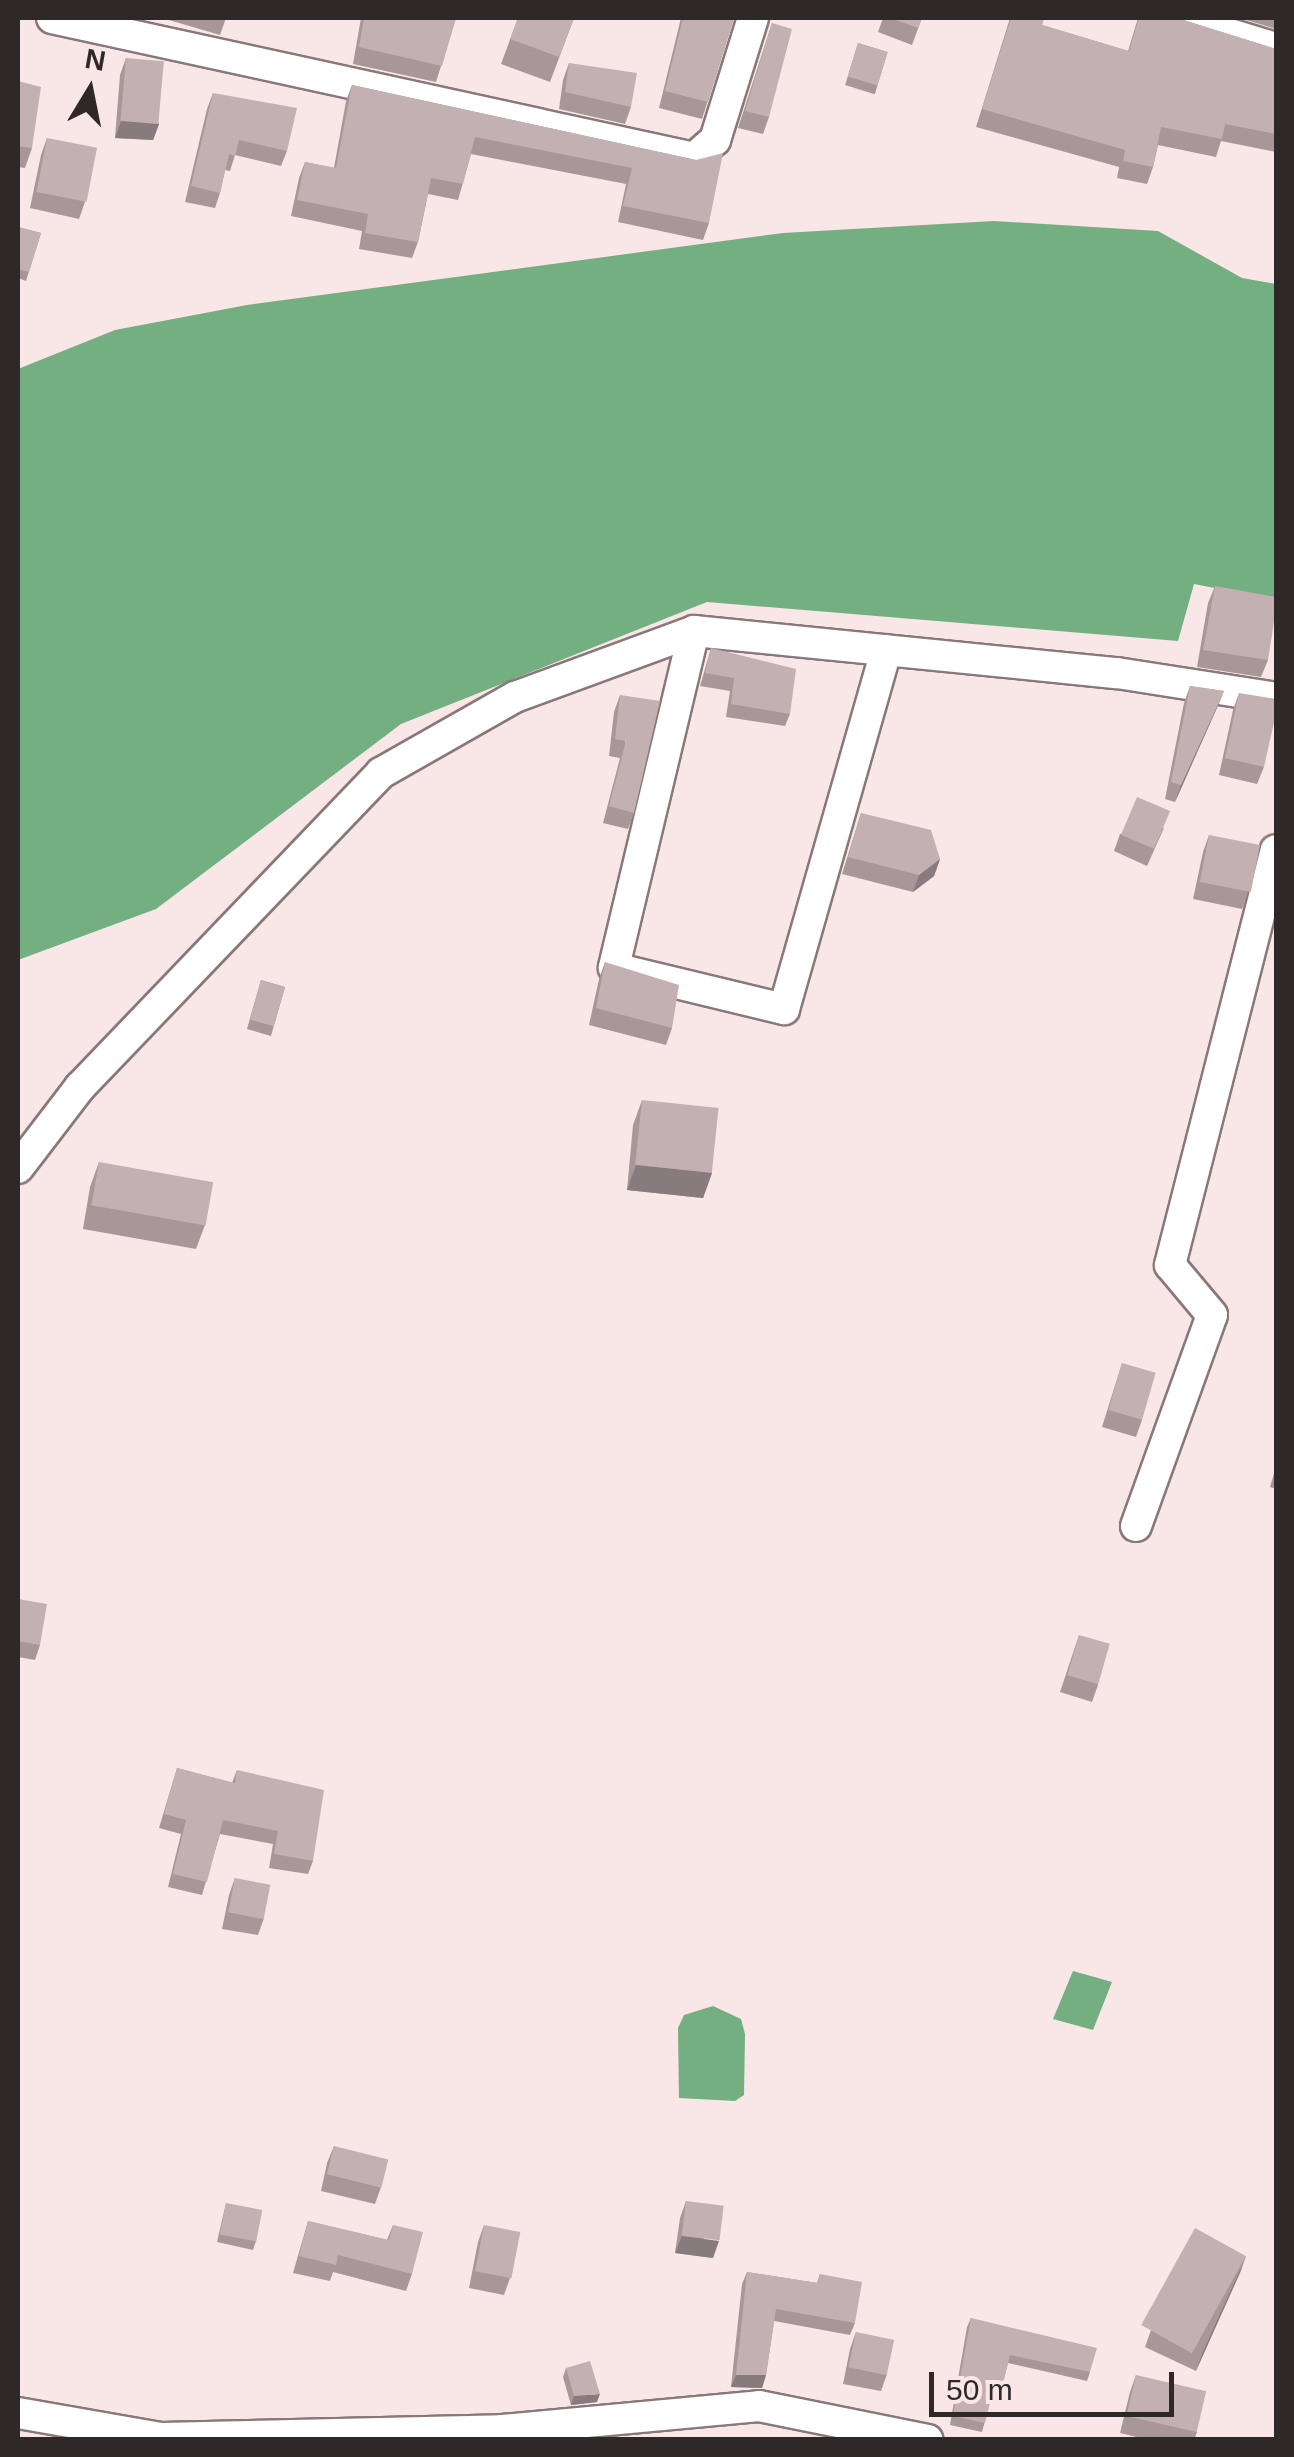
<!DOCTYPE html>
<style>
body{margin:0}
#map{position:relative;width:1294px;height:2457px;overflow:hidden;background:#f9e6e7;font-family:Helvetica,sans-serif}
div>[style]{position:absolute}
.water>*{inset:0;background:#73af80}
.roads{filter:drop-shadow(2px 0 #897879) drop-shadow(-2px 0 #897879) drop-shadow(0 2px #897879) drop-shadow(0 -2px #897879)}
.minor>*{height:30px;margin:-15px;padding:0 15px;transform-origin:15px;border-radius:15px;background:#fff}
.wall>*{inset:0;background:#a89799;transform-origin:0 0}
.shaded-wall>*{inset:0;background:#887b7d}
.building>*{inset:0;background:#c3b0b2;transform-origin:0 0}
span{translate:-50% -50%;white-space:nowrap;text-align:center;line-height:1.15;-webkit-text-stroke:9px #f9e6e7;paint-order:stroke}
.frame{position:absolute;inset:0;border:20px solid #2f2829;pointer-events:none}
.north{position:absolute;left:40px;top:40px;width:100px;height:100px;-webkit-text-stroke:8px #f9e6e7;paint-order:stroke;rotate:10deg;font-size:28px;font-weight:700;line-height:40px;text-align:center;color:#2f2829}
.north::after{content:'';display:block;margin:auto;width:35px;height:45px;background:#2f2829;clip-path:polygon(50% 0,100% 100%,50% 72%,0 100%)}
.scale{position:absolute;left:929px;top:2372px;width:245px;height:45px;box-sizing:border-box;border:5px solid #2f2829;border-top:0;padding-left:12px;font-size:30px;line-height:35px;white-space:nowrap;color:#2f2829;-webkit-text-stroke:8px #f9e6e7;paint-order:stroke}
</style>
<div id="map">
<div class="water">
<i style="clip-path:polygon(994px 221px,1158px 231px,1242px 278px,1276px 284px,1276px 600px,1194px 584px,1178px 641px,707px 602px,401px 724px,156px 909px,18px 960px,18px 369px,115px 330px,247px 305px,783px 233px)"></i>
<i style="clip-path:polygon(1073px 1971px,1112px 1982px,1093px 2030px,1053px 2019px)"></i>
<i style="clip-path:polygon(713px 2006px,741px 2019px,745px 2034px,744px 2095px,735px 2101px,679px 2098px,678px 2028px,684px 2015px)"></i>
</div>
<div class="roads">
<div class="minor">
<i style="left:52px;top:18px;width:657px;rotate:12.3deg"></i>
<i style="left:694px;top:158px;width:28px;rotate:-41deg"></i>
<i style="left:715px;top:140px;width:128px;rotate:-72.7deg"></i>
<i style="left:1177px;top:18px;width:103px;rotate:16.9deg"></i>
<i style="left:694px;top:631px;width:346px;rotate:103.4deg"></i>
<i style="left:614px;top:968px;width:175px;rotate:13.6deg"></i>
<i style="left:784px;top:1009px;width:373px;rotate:-74.1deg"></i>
<i style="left:18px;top:1168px;width:102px;rotate:-52.6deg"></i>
<i style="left:80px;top:1087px;width:435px;rotate:-46.2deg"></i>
<i style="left:381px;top:773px;width:154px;rotate:-29.6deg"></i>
<i style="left:515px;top:697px;width:191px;rotate:-20.2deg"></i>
<i style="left:694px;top:631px;width:425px;rotate:5.7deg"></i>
<i style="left:1117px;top:673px;width:161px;rotate:8.9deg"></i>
<i style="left:1136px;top:1526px;width:224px;rotate:-70.2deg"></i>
<i style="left:1212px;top:1315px;width:65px;rotate:-130deg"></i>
<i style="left:1170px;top:1265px;width:428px;rotate:-75.7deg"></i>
<i style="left:18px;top:2413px;width:145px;rotate:9.9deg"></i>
<i style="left:161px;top:2438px;width:341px;rotate:-1.3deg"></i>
<i style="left:502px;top:2430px;width:258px;rotate:-5.3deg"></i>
<i style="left:759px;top:2406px;width:172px;rotate:11.4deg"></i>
</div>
</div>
<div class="wall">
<i style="clip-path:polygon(162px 18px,226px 18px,220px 35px)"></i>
<i style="clip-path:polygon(361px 18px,456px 18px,436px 82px,353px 64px)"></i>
<i style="clip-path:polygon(518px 18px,574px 18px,550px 82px,501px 64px)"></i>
<i style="clip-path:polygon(681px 18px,734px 18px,702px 119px,659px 108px)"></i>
<i style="clip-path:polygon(883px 18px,922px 18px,912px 45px,878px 32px)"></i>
<i style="clip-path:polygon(1010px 18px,1044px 18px,1042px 25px,1128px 51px,1138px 18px,1177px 18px,1276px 49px,1276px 152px,1221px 141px,1216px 157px,1158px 145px,1153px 167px,1147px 184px,1117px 178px,1119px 167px,976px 127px)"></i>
<i style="clip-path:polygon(1240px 18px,1276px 18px,1276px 29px)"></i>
<i style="clip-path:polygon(772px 23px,769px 117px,763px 134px,738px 128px)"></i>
<i style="left:858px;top:43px;width:31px;height:44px;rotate:17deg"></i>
<i style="clip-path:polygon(126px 58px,159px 124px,153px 140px,115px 138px,120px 75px)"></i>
<i style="clip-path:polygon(569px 63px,631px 107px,625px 124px,559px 109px,563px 80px)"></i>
<i style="clip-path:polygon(18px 81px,32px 148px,25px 168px,18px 167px)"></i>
<i style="clip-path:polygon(352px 85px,696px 160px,709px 223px,703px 240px,618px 222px,626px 184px,471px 154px,458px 200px,428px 194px,418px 242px,412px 258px,359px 249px,362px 231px,291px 216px,299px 178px,305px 162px,334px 168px,346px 101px)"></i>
<i style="clip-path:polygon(213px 93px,287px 151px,281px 166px,235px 155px,230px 171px,225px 170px,220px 193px,215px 208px,185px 202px,207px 109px)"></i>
<i style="clip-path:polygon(47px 138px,85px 202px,79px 219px,30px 208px,41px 155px)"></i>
<i style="clip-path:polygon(18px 227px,41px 233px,26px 281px,18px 278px)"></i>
<i style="clip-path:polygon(1215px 586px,1268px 660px,1261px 677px,1197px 667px,1208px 603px)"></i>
<i style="clip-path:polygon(711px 648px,790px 714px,785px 726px,726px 717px,730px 691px,700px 686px)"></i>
<i style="clip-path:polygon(1190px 686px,1224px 691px,1175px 802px,1165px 799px,1184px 703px)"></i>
<i style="clip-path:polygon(1239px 693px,1264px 767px,1257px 784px,1219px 775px,1233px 710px)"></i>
<i style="clip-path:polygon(620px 695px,634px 813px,628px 829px,603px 823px,620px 758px,609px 756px,614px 712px)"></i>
<i style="clip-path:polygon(861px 813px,940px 859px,934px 876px,913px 892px,842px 874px)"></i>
<i style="clip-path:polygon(1164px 828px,1147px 866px,1114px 851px,1120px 834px)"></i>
<i style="clip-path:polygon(1209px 835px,1248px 892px,1242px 909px,1193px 899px,1203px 852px)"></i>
<i style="clip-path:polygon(605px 962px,672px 1028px,666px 1045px,589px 1025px,599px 979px)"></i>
<i style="left:261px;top:980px;width:25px;height:51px;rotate:16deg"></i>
<i style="clip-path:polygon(642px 1100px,712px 1173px,703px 1198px,627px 1190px,633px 1125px)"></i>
<i style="clip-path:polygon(99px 1162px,205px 1225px,196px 1249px,83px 1229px,90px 1187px)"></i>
<i style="clip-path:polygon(1122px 1363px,1142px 1420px,1136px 1437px,1102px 1427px)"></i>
<i style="clip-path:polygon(1276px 1466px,1276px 1489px,1270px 1487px)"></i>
<i style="clip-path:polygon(18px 1599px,40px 1645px,35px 1660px,18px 1657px)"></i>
<i style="clip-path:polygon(1079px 1635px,1098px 1685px,1092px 1702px,1060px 1692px)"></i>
<i style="clip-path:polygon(177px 1768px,232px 1783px,237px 1770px,313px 1861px,308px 1874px,269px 1868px,273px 1844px,220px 1834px,202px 1895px,168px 1887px,181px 1834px,159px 1828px)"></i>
<i style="clip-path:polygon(235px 1878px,264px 1918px,258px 1935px,222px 1929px,229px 1895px)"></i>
<i style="clip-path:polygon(334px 2146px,381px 2187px,375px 2204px,321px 2191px,327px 2163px)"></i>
<i style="clip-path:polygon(686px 2201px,713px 2258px,675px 2253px,680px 2218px)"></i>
<i style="clip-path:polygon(226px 2203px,256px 2241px,253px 2250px,217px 2242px)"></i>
<i style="clip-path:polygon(308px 2221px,387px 2240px,393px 2225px,412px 2274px,406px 2291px,333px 2272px,330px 2281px,293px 2273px)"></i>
<i style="clip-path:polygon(484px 2225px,510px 2278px,504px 2295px,469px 2288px,478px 2242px)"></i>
<i style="clip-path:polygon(1246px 2256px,1196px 2371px,1145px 2347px,1151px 2330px)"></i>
<i style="clip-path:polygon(747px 2272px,817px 2283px,820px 2274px,855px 2323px,850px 2335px,774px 2321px,766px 2375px,762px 2388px,731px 2387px,742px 2284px)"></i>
<i style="clip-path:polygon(971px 2318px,1090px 2372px,1087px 2381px,1008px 2363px,997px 2404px,990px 2402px,982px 2432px,950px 2425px,967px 2327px)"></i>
<i style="clip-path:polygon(856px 2332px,887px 2374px,881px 2391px,843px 2384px,850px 2349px)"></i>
<i style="clip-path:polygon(566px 2368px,597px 2402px,571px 2405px,563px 2377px)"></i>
<i style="clip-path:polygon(1136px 2375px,1197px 2432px,1194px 2440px,1149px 2440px,1120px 2433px,1130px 2392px)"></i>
</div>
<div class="shaded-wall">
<i style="clip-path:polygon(121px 121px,159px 124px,153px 140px,115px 138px)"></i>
<i style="clip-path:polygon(1224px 691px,1217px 708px,1175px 802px,1181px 785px)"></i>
<i style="clip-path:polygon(940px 859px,934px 876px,913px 892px,919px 875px)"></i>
<i style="clip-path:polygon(636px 1165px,712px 1173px,703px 1198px,627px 1190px)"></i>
<i style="clip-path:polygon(682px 2236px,719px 2241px,713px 2258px,675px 2253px)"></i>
<i style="clip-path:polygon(1246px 2256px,1240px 2273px,1196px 2371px,1202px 2354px)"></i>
<i style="clip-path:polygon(736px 2375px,766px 2375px,762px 2388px,731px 2387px)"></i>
<i style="clip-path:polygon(600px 2394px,597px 2402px,571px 2405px,574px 2396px)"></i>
</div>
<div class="building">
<i style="clip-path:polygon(364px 18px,456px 18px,442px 66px,359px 47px)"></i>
<i style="clip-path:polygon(518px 18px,574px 18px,559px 57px,510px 39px)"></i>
<i style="clip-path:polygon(683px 18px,734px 18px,708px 102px,665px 91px)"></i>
<i style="clip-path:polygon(890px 18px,922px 18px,918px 28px)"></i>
<i style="clip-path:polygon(1011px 18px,1044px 18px,1042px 25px,1129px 51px,1139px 18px,1177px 18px,1276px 49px,1276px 134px,1225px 124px,1222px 139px,1161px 127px,1153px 167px,1123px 161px,1125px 150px,982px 109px)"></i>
<i style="clip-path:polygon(772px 23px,792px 29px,769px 117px,745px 111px)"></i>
<i style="left:858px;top:43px;width:31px;height:35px;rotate:17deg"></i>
<i style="left:126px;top:58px;width:38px;height:63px;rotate:5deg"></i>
<i style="clip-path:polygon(569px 63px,637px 73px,631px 107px,565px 92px)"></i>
<i style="clip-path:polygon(18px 81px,41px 87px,32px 148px,18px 146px)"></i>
<i style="clip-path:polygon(352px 85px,696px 160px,723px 153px,709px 223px,623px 206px,632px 168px,475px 137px,463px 184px,431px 178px,418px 242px,365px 233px,368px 214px,297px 200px,305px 162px,336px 168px)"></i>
<i style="clip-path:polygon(213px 93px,297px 108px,287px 151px,239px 140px,235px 156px,229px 154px,220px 193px,191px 186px)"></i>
<i style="left:47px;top:138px;width:51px;height:55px;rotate:11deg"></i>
<i style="clip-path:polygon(18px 227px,41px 233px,29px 272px,18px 269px)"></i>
<i style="clip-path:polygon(1215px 586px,1276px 597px,1276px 609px,1268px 660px,1203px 650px)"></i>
<i style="clip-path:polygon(711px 648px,796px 669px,790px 714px,731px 704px,734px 678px,705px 673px)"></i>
<i style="clip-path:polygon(1190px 686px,1224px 691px,1181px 785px,1171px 782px)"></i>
<i style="clip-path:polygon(1239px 693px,1276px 699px,1276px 713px,1264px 767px,1225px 758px)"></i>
<i style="clip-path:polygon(620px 695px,660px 701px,634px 813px,609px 806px,626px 741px,615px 739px)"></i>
<i style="left:1137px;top:797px;width:36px;height:41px;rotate:23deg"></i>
<i style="clip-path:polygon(861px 813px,931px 830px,940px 859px,919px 875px,848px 857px)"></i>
<i style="left:1209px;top:835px;width:52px;height:48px;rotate:11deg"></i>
<i style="clip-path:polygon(605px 962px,679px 985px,672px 1028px,596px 1008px)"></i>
<i style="left:261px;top:980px;width:25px;height:41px;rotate:16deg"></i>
<i style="left:642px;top:1100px;width:77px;height:65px;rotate:6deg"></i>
<i style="left:99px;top:1162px;width:116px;height:44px;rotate:10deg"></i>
<i style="left:1122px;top:1363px;width:35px;height:49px;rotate:16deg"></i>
<i style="clip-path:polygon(18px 1599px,47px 1604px,40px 1645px,18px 1641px)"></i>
<i style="left:1079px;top:1635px;width:32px;height:42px;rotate:16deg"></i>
<i style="clip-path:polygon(177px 1768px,235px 1783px,237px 1770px,324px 1790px,313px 1861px,274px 1854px,278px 1831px,223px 1820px,207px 1882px,173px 1874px,186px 1820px,164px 1814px)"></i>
<i style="left:235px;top:1878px;width:36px;height:35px;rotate:11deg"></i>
<i style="left:334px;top:2146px;width:56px;height:29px;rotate:14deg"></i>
<i style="left:686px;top:2201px;width:38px;height:35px;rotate:7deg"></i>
<i style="left:226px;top:2203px;width:37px;height:32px;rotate:11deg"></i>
<i style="clip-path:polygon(308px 2221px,389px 2240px,393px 2225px,423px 2232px,412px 2274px,338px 2255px,336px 2265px,299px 2256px)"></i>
<i style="left:484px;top:2225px;width:37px;height:47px;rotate:11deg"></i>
<i style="left:1195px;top:2228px;width:58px;height:111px;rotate:29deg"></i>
<i style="clip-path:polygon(747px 2272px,818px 2283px,820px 2274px,862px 2282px,855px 2323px,776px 2309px,766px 2375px,736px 2375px)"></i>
<i style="clip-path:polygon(971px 2318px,1097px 2348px,1090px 2372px,1010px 2355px,1000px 2396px,992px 2394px,985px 2423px,953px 2416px)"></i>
<i style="left:856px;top:2332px;width:39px;height:36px;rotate:12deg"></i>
<i style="clip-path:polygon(590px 2361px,600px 2394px,574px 2396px,566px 2368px)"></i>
<i style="left:1136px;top:2375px;width:72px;height:42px;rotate:13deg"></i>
</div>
<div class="frame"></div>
<div class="north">N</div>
<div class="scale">50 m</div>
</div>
